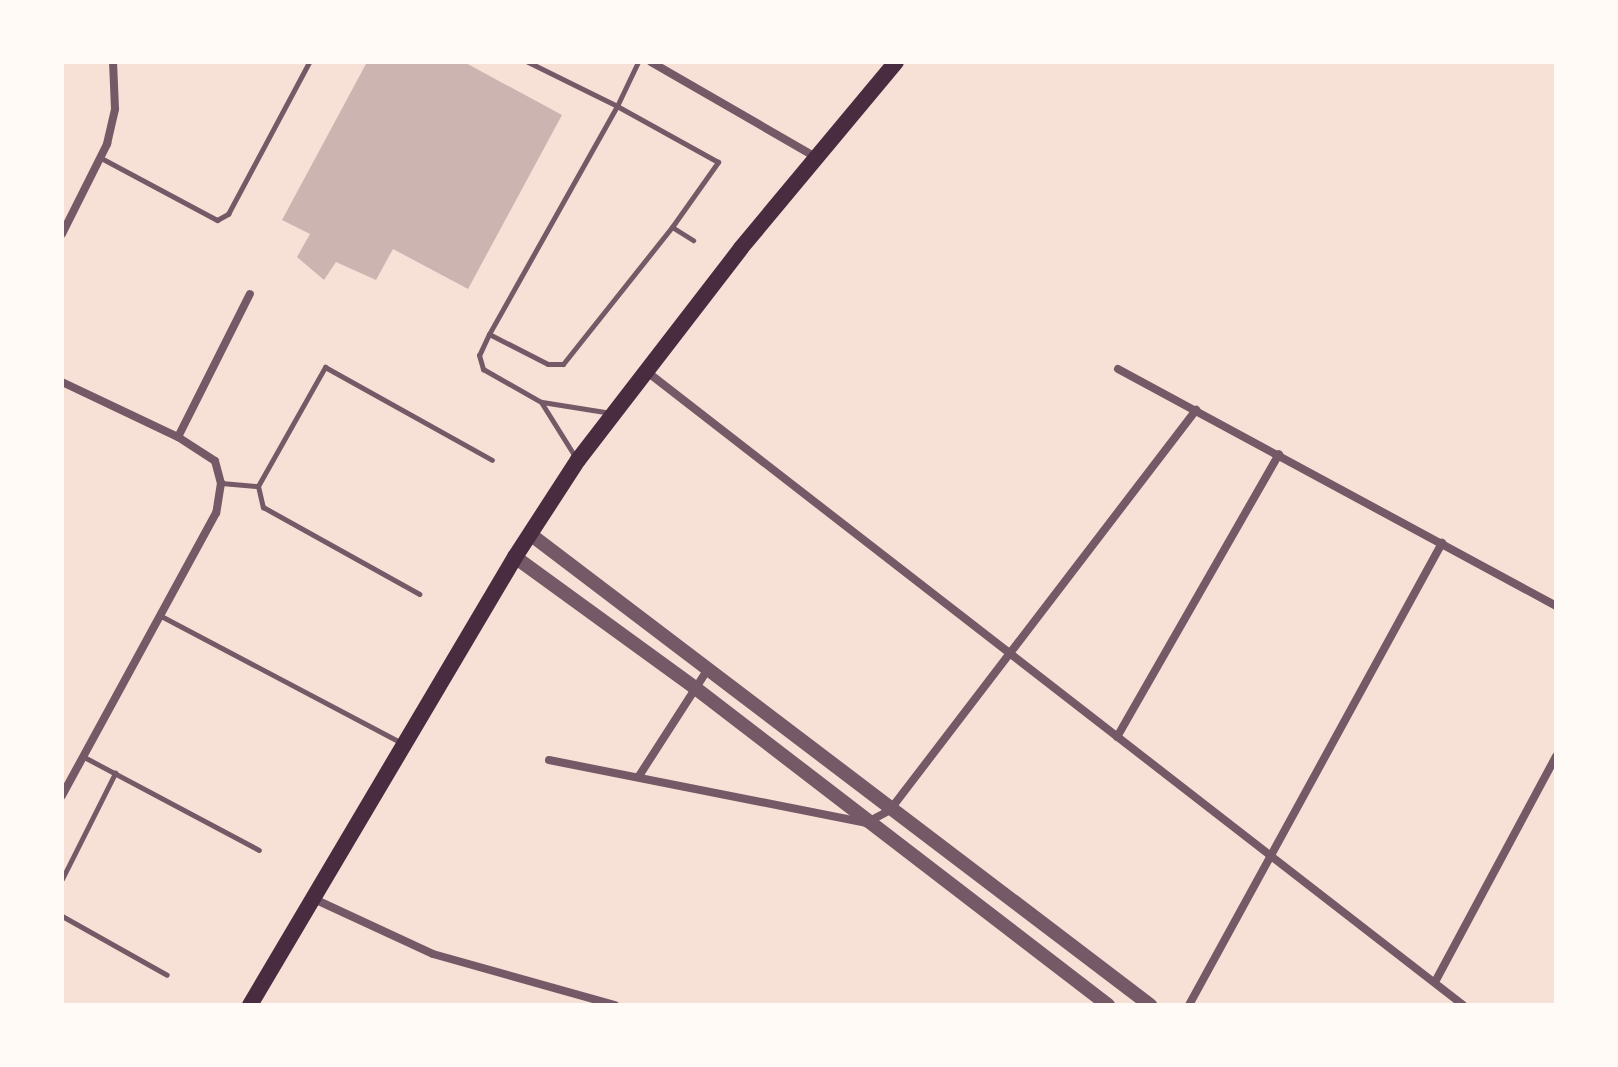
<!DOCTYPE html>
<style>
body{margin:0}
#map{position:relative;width:1618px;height:1067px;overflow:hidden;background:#f7e1d7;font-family:"Varela Round",sans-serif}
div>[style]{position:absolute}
.building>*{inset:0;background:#ccb4b1}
.service>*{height:5px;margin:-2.5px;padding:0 2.5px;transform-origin:2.5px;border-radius:2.5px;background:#755966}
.minor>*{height:8px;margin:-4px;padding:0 4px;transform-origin:4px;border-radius:4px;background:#755966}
.tertiary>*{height:14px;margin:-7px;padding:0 7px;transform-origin:7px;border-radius:7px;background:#755966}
.secondary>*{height:16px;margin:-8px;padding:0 8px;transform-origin:8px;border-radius:8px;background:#4a2c40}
span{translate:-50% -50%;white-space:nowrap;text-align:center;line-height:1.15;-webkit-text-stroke:6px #fffaf5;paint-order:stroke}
.frame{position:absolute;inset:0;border:64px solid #fffaf5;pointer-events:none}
</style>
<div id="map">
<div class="building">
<i style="clip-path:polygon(367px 62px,464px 62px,562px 115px,468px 289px,393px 249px,376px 280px,336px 262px,324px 280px,297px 257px,310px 234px,282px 220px)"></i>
</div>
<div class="service">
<i style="left:528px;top:62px;width:99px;rotate:26.3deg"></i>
<i style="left:617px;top:106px;width:49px;rotate:-64.5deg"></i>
<i style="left:101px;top:158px;width:132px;rotate:28.1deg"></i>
<i style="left:217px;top:220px;width:13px;rotate:-29deg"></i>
<i style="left:228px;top:214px;width:172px;rotate:-61.9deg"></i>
<i style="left:672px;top:227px;width:25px;rotate:32deg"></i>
<i style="left:489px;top:334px;width:66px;rotate:27deg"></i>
<i style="left:548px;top:364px;width:15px"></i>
<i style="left:563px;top:364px;width:175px;rotate:-51.5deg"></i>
<i style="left:672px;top:227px;width:80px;rotate:-54.7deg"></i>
<i style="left:718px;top:162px;width:115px;rotate:-151deg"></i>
<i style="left:617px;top:106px;width:261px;rotate:119.3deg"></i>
<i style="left:489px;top:334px;width:23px;rotate:115deg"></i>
<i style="left:479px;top:355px;width:15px;rotate:74deg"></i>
<i style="left:483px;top:369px;width:67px;rotate:29.6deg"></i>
<i style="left:541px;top:402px;width:66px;rotate:58deg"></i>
<i style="left:542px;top:402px;width:70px;rotate:9.1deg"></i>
<i style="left:221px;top:483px;width:37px;rotate:5deg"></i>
<i style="left:258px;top:486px;width:22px;rotate:77deg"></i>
<i style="left:263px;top:507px;width:179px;rotate:29.1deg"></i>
<i style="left:258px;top:486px;width:137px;rotate:-60.6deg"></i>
<i style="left:325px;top:367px;width:191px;rotate:29.1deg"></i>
<i style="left:161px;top:616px;width:270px;rotate:27.8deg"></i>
<i style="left:84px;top:757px;width:198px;rotate:28deg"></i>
<i style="left:62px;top:879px;width:119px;rotate:-63.4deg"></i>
<i style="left:62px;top:916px;width:120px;rotate:29.3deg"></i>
</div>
<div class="minor">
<i style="left:651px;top:62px;width:192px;rotate:30deg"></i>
<i style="left:62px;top:234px;width:101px;rotate:-63.4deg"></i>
<i style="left:107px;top:144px;width:36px;rotate:-77deg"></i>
<i style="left:115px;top:109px;width:47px;rotate:-92.4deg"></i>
<i style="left:1118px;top:369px;width:498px;rotate:28.4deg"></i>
<i style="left:646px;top:371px;width:1034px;rotate:37.81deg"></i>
<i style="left:62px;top:382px;width:128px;rotate:25.4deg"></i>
<i style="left:178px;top:437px;width:44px;rotate:33deg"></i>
<i style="left:215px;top:461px;width:23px;rotate:75deg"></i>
<i style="left:221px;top:483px;width:30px;rotate:99deg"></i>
<i style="left:216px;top:513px;width:322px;rotate:118.6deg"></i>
<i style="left:178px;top:437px;width:160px;rotate:-63.3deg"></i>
<i style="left:1117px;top:737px;width:326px;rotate:-60.2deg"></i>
<i style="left:549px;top:760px;width:323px;rotate:11.2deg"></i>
<i style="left:866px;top:823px;width:27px;rotate:-28deg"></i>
<i style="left:890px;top:810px;width:504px;rotate:-52.58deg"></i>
<i style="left:639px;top:776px;width:127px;rotate:-57.2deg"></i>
<i style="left:312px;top:898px;width:133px;rotate:24.8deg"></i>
<i style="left:433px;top:954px;width:189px;rotate:15.7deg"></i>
<i style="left:1435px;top:982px;width:256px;rotate:-61.8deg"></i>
<i style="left:1189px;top:1005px;width:527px;rotate:-61.29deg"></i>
</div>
<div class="tertiary">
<i style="left:530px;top:534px;width:779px;rotate:37.22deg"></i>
<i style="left:515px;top:557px;width:221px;rotate:36deg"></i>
<i style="left:694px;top:687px;width:522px;rotate:37.53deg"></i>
</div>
<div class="secondary">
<i style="left:250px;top:1005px;width:521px;rotate:-59.39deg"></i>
<i style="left:515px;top:557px;width:116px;rotate:-57deg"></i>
<i style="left:578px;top:460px;width:267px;rotate:-52.4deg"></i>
<i style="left:741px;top:248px;width:242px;rotate:-50.2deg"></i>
</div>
<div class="frame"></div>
</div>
